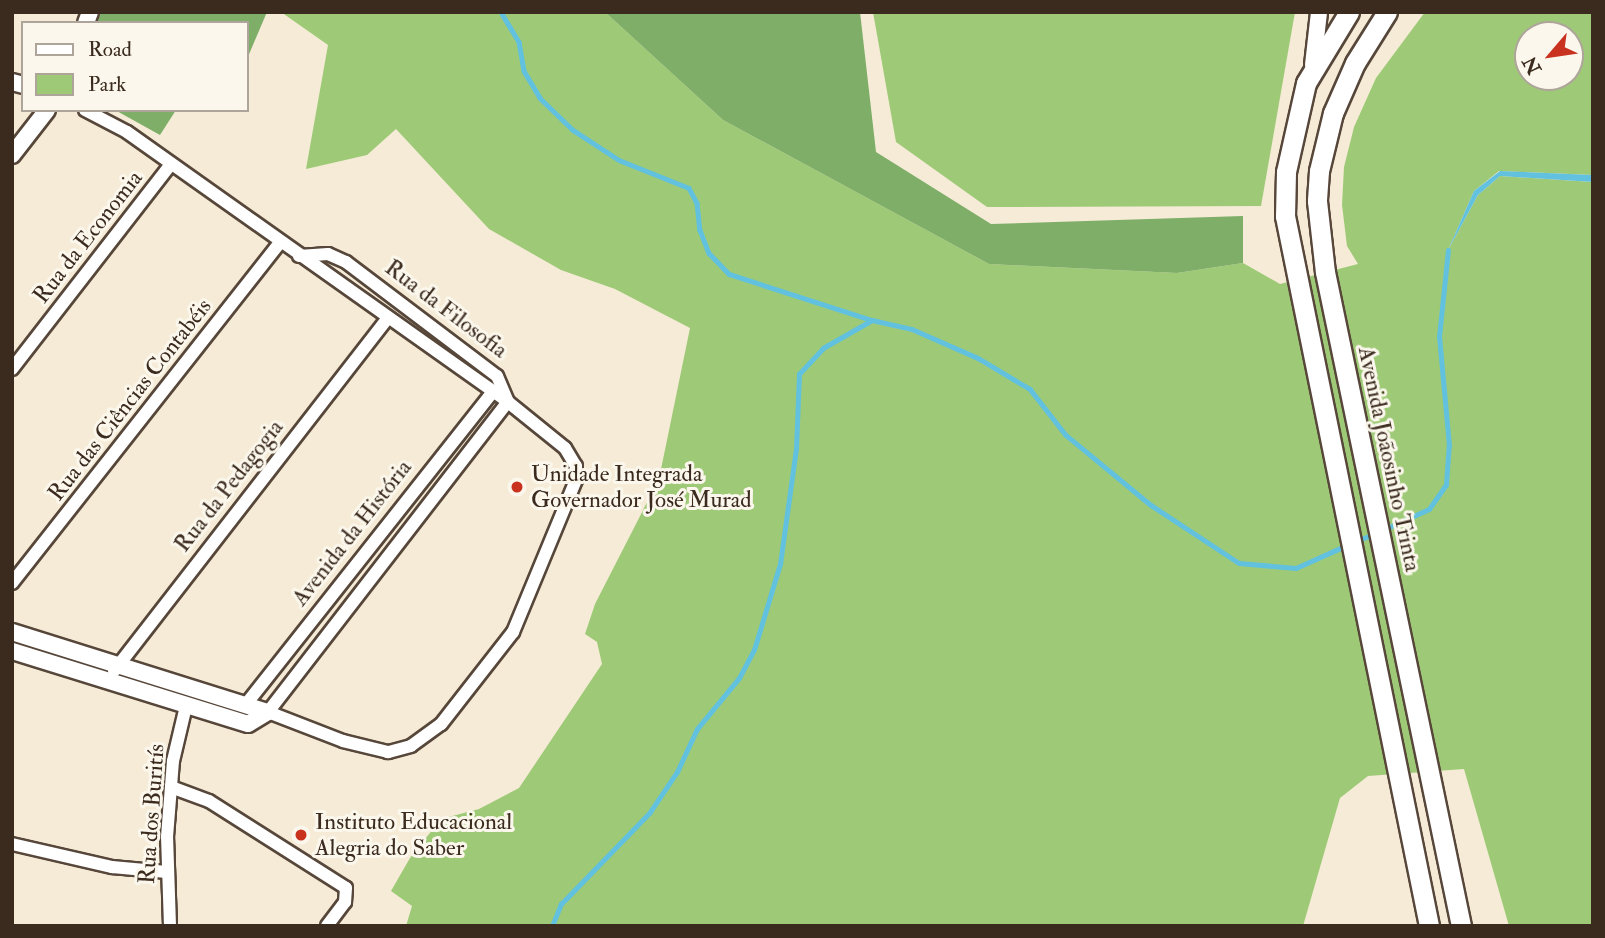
<!DOCTYPE html>
<meta charset="utf-8">
<style>
body{margin:0}
#map{position:relative;width:1605px;height:938px;overflow:hidden;background:#f5ebd6;font-family:"IM FELL Double Pica",serif}
div>[style]{position:absolute}
.green>*{inset:0;background:#9eca77}
.forest>*{inset:0;background:#7eae68}
.water>*{inset:0;background:#61c1df}
.stream>*{height:4.5px;margin:-2.25px;padding:0 2.25px;transform-origin:2.25px;border-radius:2.25px;background:#61c1df}
.roads{filter:drop-shadow(2px 0 #57473a) drop-shadow(-2px 0 #57473a) drop-shadow(0 2px #57473a) drop-shadow(0 -2px #57473a)}
.minor>*{height:12px;margin:-6px;padding:0 6px;transform-origin:6px;border-radius:6px;background:#fff}
.tertiary>*{height:16px;margin:-8px;padding:0 8px;transform-origin:8px;border-radius:8px;background:#fff}
.primary>*{height:19px;margin:-9.5px;padding:0 9.5px;transform-origin:9.5px;border-radius:9.5px;background:#fff}
.dots>*{width:19px;height:19px;translate:-50% -50%;box-sizing:border-box;border:4px solid #fbf7ec;border-radius:50%}
span{translate:-50% -50%;white-space:nowrap;text-align:center;line-height:1.15;-webkit-text-stroke:6px #fbf7ec;paint-order:stroke}
.street-label{font-size:23px;color:#3b2a1e}
.poi-label{font-size:23px;color:#3b2a1e}
.left{translate:0 -50%;text-align:left}
.frame{position:absolute;inset:0;border:14px solid #3b2a1e;pointer-events:none}
.legend{position:absolute;left:21px;top:21px;width:228px;height:91px;box-sizing:border-box;background:#fbf7ec;border:2px solid #aea59a;margin:0;padding:9px 12px;list-style:none;font-size:21px;color:#3b2a1e}
.legend li{display:flex;align-items:center;gap:14px;height:35px}
.legend b{width:35px;border:2px solid #aea59a}
.north{position:absolute;left:1514px;top:21px;width:70px;height:70px;box-sizing:border-box;background:#fbf7ec;border:2px solid #aea59a;border-radius:50%;rotate:241deg;font-size:19px;font-weight:700;line-height:28px;text-align:center;color:#3b2a1e}
.north::after{content:'';display:block;margin:auto;width:24px;height:32px;background:#c8321e;clip-path:polygon(50% 0,100% 100%,50% 72%,0 100%)}
</style>
<div id="map">
<div class="green">
<i style="clip-path:polygon(evenodd,281px 12px,605px 12px,723px 120px,989px 264px,1177px 273px,1243px 263px,1280px 284px,1358px 264px,1347px 246px,1342px 205px,1344px 167px,1354px 127px,1376px 78px,1425px 12px,1593px 12px,1593px 175px,1499px 171px,1474px 191px,1448px 250px,1478px 195px,1500px 176px,1593px 182px,1593px 926px,1509px 926px,1464px 769px,1368px 776px,1340px 798px,1303px 926px,406px 926px,412px 906px,391px 891px,410px 858px,441px 819px,479px 809px,519px 788px,602px 664px,597px 642px,585px 634px,595px 604px,659px 479px,690px 328px,615px 289px,561px 270px,489px 229px,396px 129px,367px 155px,306px 169px,328px 45px,281px 12px,1528px 35px,1570px 35px,1570px 77px,1528px 77px,1528px 35px)"></i>
<i style="clip-path:polygon(873px 12px,1295px 12px,1261px 206px,987px 207px,896px 142px)"></i>
<i style="clip-path:polygon(12px 639px,232px 707px,230px 711px,12px 647px)"></i>
</div>
<div class="forest">
<i style="clip-path:polygon(101px 12px,267px 12px,247px 59px,247px 23px,97px 23px)"></i>
<i style="clip-path:polygon(605px 12px,860px 12px,876px 152px,991px 224px,1243px 216px,1243px 263px,1177px 273px,989px 264px,723px 120px)"></i>
<i style="clip-path:polygon(115px 110px,176px 110px,160px 135px)"></i>
</div>
<div class="water">
<i style="clip-path:polygon(1500px 171px,1593px 175px,1593px 182px,1500px 176px,1478px 195px,1448px 250px,1474px 191px)"></i>
</div>
<div class="stream">
<i style="left:501px;top:12px;width:35px;rotate:59deg"></i>
<i style="left:519px;top:42px;width:29px;rotate:80deg"></i>
<i style="left:524px;top:71px;width:31px;rotate:59deg"></i>
<i style="left:540px;top:98px;width:46px;rotate:44.1deg"></i>
<i style="left:573px;top:130px;width:55px;rotate:33.1deg"></i>
<i style="left:619px;top:160px;width:75px;rotate:21.8deg"></i>
<i style="left:689px;top:188px;width:17px;rotate:62deg"></i>
<i style="left:697px;top:203px;width:27px;rotate:84deg"></i>
<i style="left:700px;top:230px;width:25px;rotate:69deg"></i>
<i style="left:709px;top:253px;width:29px;rotate:46deg"></i>
<i style="left:729px;top:274px;width:149px;rotate:17.9deg"></i>
<i style="left:1385px;top:529px;width:48px;rotate:-24.4deg"></i>
<i style="left:1429px;top:509px;width:29px;rotate:-55deg"></i>
<i style="left:1446px;top:485px;width:39px;rotate:-86deg"></i>
<i style="left:1449px;top:446px;width:109px;rotate:-95.2deg"></i>
<i style="left:1439px;top:337px;width:87px;rotate:-84.1deg"></i>
<i style="left:1356px;top:541px;width:19px;rotate:-21deg"></i>
<i style="left:552px;top:926px;width:24px;rotate:-68deg"></i>
<i style="left:561px;top:904px;width:128px;rotate:-45.9deg"></i>
<i style="left:650px;top:812px;width:48px;rotate:-56deg"></i>
<i style="left:677px;top:772px;width:47px;rotate:-65.1deg"></i>
<i style="left:697px;top:729px;width:66px;rotate:-50.5deg"></i>
<i style="left:739px;top:678px;width:32px;rotate:-62deg"></i>
<i style="left:754px;top:650px;width:90px;rotate:-73.2deg"></i>
<i style="left:780px;top:564px;width:116px;rotate:-82.1deg"></i>
<i style="left:796px;top:449px;width:75px;rotate:-87.7deg"></i>
<i style="left:799px;top:374px;width:35px;rotate:-47deg"></i>
<i style="left:823px;top:348px;width:56px;rotate:-29.7deg"></i>
<i style="left:872px;top:320px;width:41px;rotate:12.7deg"></i>
<i style="left:912px;top:329px;width:72px;rotate:23.7deg"></i>
<i style="left:978px;top:358px;width:61px;rotate:30.8deg"></i>
<i style="left:1030px;top:389px;width:58px;rotate:52deg"></i>
<i style="left:1066px;top:435px;width:110px;rotate:39.5deg"></i>
<i style="left:1151px;top:505px;width:105px;rotate:33.4deg"></i>
<i style="left:1239px;top:563px;width:57px;rotate:5deg"></i>
<i style="left:1296px;top:568px;width:54px;rotate:-24.2deg"></i>
</div>
<div class="roads">
<div class="minor">
<i style="left:85px;top:110px;width:47px;rotate:27.6deg"></i>
<i style="left:127px;top:132px;width:467px;rotate:35.3deg"></i>
<i style="left:508px;top:402px;width:73px;rotate:38.9deg"></i>
<i style="left:565px;top:448px;width:21px;rotate:59deg"></i>
<i style="left:576px;top:466px;width:14px;rotate:90deg"></i>
<i style="left:576px;top:480px;width:165px;rotate:112.5deg"></i>
<i style="left:513px;top:632px;width:117px;rotate:128deg"></i>
<i style="left:441px;top:724px;width:37px;rotate:144deg"></i>
<i style="left:411px;top:746px;width:24px;rotate:165deg"></i>
<i style="left:388px;top:752px;width:46px;rotate:-166.3deg"></i>
<i style="left:343px;top:741px;width:80px;rotate:-158.9deg"></i>
<i style="left:268px;top:712px;width:392px;rotate:-52.3deg"></i>
<i style="left:299px;top:256px;width:29px;rotate:-4deg"></i>
<i style="left:328px;top:254px;width:20px;rotate:24deg"></i>
<i style="left:346px;top:262px;width:189px;rotate:37.1deg"></i>
<i style="left:497px;top:376px;width:28px;rotate:67deg"></i>
<i style="left:12px;top:369px;width:259px;rotate:-52.2deg"></i>
<i style="left:12px;top:583px;width:434px;rotate:-51.8deg"></i>
<i style="left:114px;top:671px;width:445px;rotate:-52.2deg"></i>
<i style="left:247px;top:703px;width:397px;rotate:-51.7deg"></i>
<i style="left:171px;top:787px;width:40px;rotate:20.2deg"></i>
<i style="left:209px;top:801px;width:162px;rotate:32.4deg"></i>
<i style="left:346px;top:888px;width:14px;rotate:94deg"></i>
<i style="left:345px;top:902px;width:30px;rotate:127deg"></i>
<i style="left:12px;top:844px;width:103px;rotate:13deg"></i>
<i style="left:112px;top:867px;width:55px;rotate:5.2deg"></i>
<i style="left:170px;top:926px;width:89px;rotate:-91.9deg"></i>
<i style="left:167px;top:837px;width:76px;rotate:-85.5deg"></i>
<i style="left:173px;top:761px;width:57px;rotate:-76.7deg"></i>
</div>
<div class="tertiary">
<i style="left:86px;top:23px;width:12px;rotate:-70deg"></i>
<i style="left:1313px;top:65px;width:53px;rotate:-83.5deg"></i>
<i style="left:12px;top:82px;width:11px;rotate:15deg"></i>
<i style="left:12px;top:155px;width:57px;rotate:-52.1deg"></i>
<i style="left:12px;top:632px;width:268px;rotate:17.4deg"></i>
<i style="left:268px;top:712px;width:23px;rotate:149deg"></i>
<i style="left:248px;top:724px;width:247px;rotate:-162.8deg"></i>
</div>
<div class="primary">
<i style="left:1349px;top:12px;width:83px;rotate:121.2deg"></i>
<i style="left:1306px;top:83px;width:91px;rotate:102.7deg"></i>
<i style="left:1286px;top:172px;width:44px;rotate:91.3deg"></i>
<i style="left:1285px;top:216px;width:724px;rotate:78.53deg"></i>
<i style="left:1387px;top:12px;width:60px;rotate:122.1deg"></i>
<i style="left:1355px;top:63px;width:55px;rotate:113.7deg"></i>
<i style="left:1333px;top:113px;width:60px;rotate:103.6deg"></i>
<i style="left:1319px;top:171px;width:30px;rotate:94deg"></i>
<i style="left:1317px;top:201px;width:71px;rotate:83.6deg"></i>
<i style="left:1325px;top:272px;width:668px;rotate:78.25deg"></i>
</div>
</div>
<div class="dots">
<i style="left:517px;top:487px;background:#c8321e"></i>
<i style="left:301px;top:835px;background:#c8321e"></i>
</div>
<div class="street-label">
<span style="left:88px;top:237px;rotate:-52deg">Rua da Economia</span>
<span style="left:446px;top:309px;rotate:37deg">Rua da Filosofia</span>
<span style="left:130px;top:400px;rotate:-52deg">Rua das Ciências Contabéis</span>
<span style="left:1389px;top:459px;rotate:78deg">Avenida Joãosinho Trinta</span>
<span style="left:229px;top:486px;rotate:-52deg">Rua da Pedagogia</span>
<span style="left:352px;top:533px;rotate:-52deg">Avenida da História</span>
<span style="left:152px;top:814px;rotate:-86deg">Rua dos Buritís</span>
</div>
<div class="poi-label">
<span class="left" style="left:531px;top:487px">Unidade Integrada<br>Governador José Murad</span>
<span class="left" style="left:315px;top:835px">Instituto Educacional<br>Alegria do Saber</span>
</div>
<div class="frame"></div>
<ul class="legend">
<li><b style="height:9px;background:#fff"></b>Road</li>
<li><b style="height:19px;background:#9eca77"></b>Park</li>
</ul>
<div class="north">N</div>
</div>
